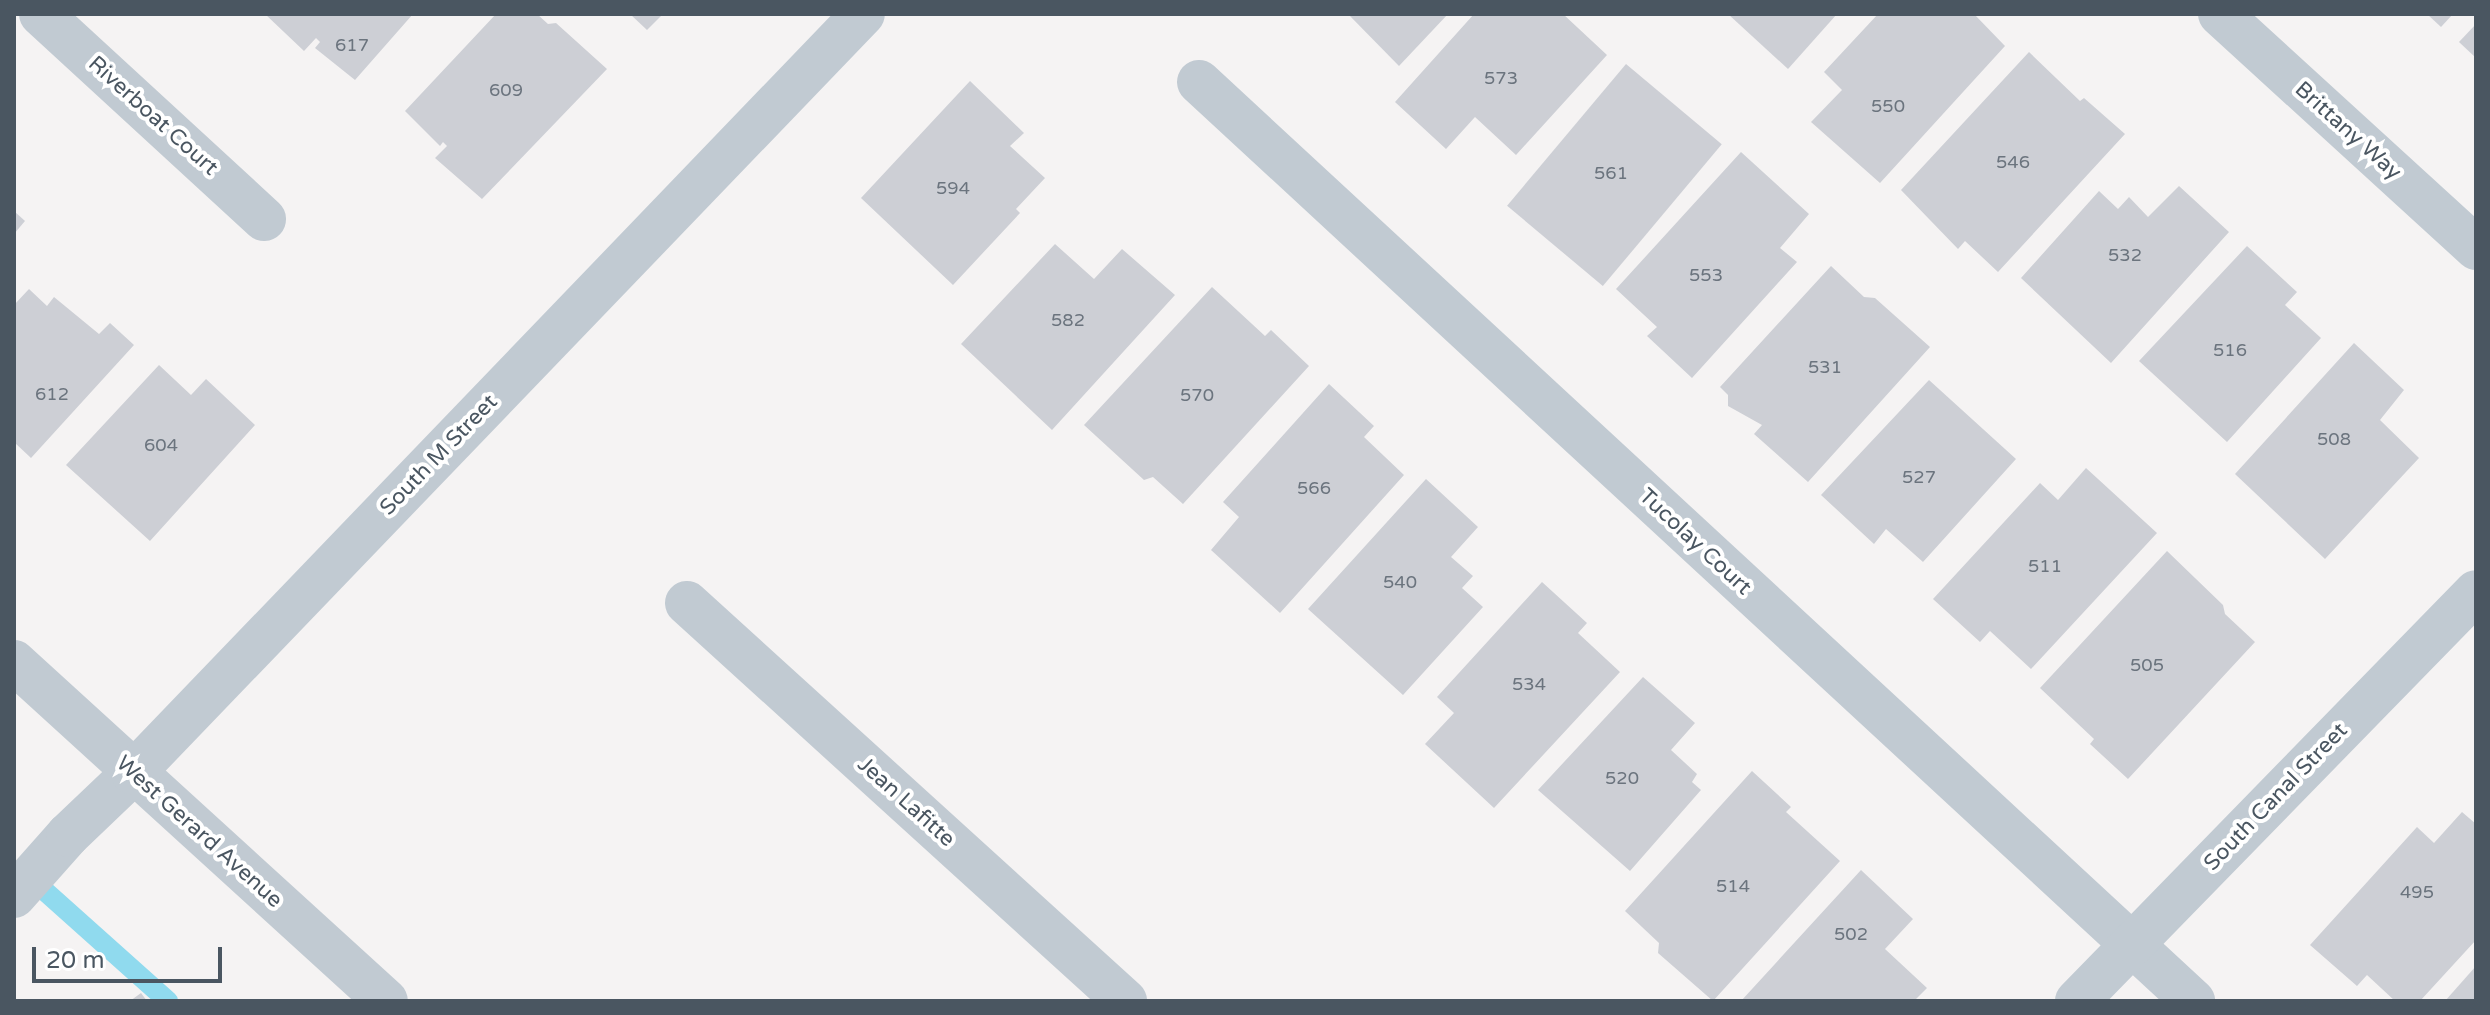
<!DOCTYPE html>
<style>
body{margin:0}
#map{position:relative;width:2490px;height:1015px;overflow:hidden;background:#f5f3f3;font-family:"Varela Round",sans-serif}
div>[style]{position:absolute}
.stream>*{height:20px;margin:-10px;padding:0 10px;transform-origin:10px;border-radius:10px;background:#90daee}
.building>*{inset:0;background:#cdcfd5;transform-origin:0 0}
.street>*{height:44px;margin:-22px;padding:0 22px;transform-origin:22px;border-radius:22px;background:#c1cad2}
span{translate:-50% -50%;white-space:nowrap;text-align:center;line-height:1.15;-webkit-text-stroke:8px #fff;paint-order:stroke}
.number-label{font-size:18px;color:#6b747e}
.number-label span{-webkit-text-stroke-width:0}
.street-label{font-size:22px;color:#4a5661}
.frame{position:absolute;inset:0;border:16px solid #4a5661;pointer-events:none}
.scale{position:absolute;left:32px;top:947px;width:190px;height:36px;box-sizing:border-box;border:4px solid #4a5661;border-top:0;padding-left:10px;font-size:24px;line-height:28px;white-space:nowrap;color:#4a5661;-webkit-text-stroke:6px #fff;paint-order:stroke}
</style>
<div id="map">
<div class="stream">
<i style="left:28px;top:876px;width:188px;rotate:41.8deg"></i>
</div>
<div class="building">
<i style="clip-path:polygon(265px 14px,413px 14px,355px 80px,315px 48px,320px 42px,316px 38px,304px 51px)"></i>
<i style="clip-path:polygon(496px 14px,537px 14px,548px 24px,556px 23px,607px 69px,482px 199px,435px 158px,447px 146px,443px 142px,440px 146px,405px 111px)"></i>
<i style="clip-path:polygon(630px 14px,663px 14px,647px 30px)"></i>
<i style="clip-path:polygon(1348px 14px,1448px 14px,1399px 66px)"></i>
<i style="clip-path:polygon(1474px 14px,1563px 14px,1607px 55px,1516px 155px,1475px 117px,1446px 149px,1395px 102px)"></i>
<i style="clip-path:polygon(1728px 14px,1837px 14px,1788px 69px)"></i>
<i style="clip-path:polygon(1878px 14px,1974px 14px,2005px 46px,1880px 183px,1811px 122px,1842px 90px,1824px 72px)"></i>
<i style="clip-path:polygon(2427px 14px,2453px 14px,2441px 27px)"></i>
<i style="clip-path:polygon(2476px 24px,2476px 58px,2459px 42px)"></i>
<i style="clip-path:polygon(2029px 52px,2080px 101px,2084px 98px,2125px 134px,1998px 272px,1965px 241px,1958px 249px,1901px 190px)"></i>
<i style="left:1626px;top:64px;width:125px;height:185px;rotate:40deg"></i>
<i style="clip-path:polygon(970px 81px,1024px 133px,1010px 146px,1045px 178px,1016px 209px,1020px 213px,953px 285px,861px 198px)"></i>
<i style="clip-path:polygon(1741px 152px,1809px 214px,1780px 248px,1797px 262px,1692px 378px,1647px 336px,1657px 327px,1616px 289px)"></i>
<i style="clip-path:polygon(2179px 186px,2229px 232px,2111px 363px,2021px 278px,2099px 191px,2118px 209px,2129px 197px,2148px 217px)"></i>
<i style="clip-path:polygon(14px 211px,25px 221px,14px 234px)"></i>
<i style="clip-path:polygon(1055px 244px,1094px 279px,1122px 249px,1175px 295px,1052px 430px,961px 344px)"></i>
<i style="clip-path:polygon(2247px 246px,2297px 292px,2285px 305px,2321px 338px,2227px 442px,2139px 361px)"></i>
<i style="clip-path:polygon(1831px 266px,1864px 297px,1875px 298px,1930px 347px,1808px 482px,1754px 434px,1762px 425px,1728px 406px,1728px 395px,1720px 387px)"></i>
<i style="clip-path:polygon(1212px 287px,1265px 336px,1271px 330px,1309px 366px,1183px 504px,1153px 477px,1144px 480px,1084px 425px)"></i>
<i style="clip-path:polygon(29px 289px,47px 306px,54px 297px,99px 334px,110px 323px,134px 345px,31px 458px,14px 442px,14px 305px)"></i>
<i style="clip-path:polygon(2354px 343px,2404px 390px,2380px 420px,2419px 458px,2325px 559px,2235px 474px)"></i>
<i style="clip-path:polygon(159px 365px,191px 395px,206px 379px,255px 425px,150px 541px,66px 465px)"></i>
<i style="clip-path:polygon(1929px 380px,2016px 459px,1923px 562px,1886px 529px,1874px 544px,1821px 495px)"></i>
<i style="clip-path:polygon(1329px 384px,1374px 426px,1364px 437px,1404px 475px,1280px 613px,1211px 550px,1239px 517px,1223px 502px)"></i>
<i style="clip-path:polygon(2086px 468px,2157px 533px,2031px 669px,1990px 631px,1980px 642px,1933px 599px,2040px 483px,2058px 500px)"></i>
<i style="clip-path:polygon(1426px 479px,1478px 527px,1451px 557px,1473px 576px,1462px 588px,1483px 607px,1403px 695px,1308px 609px)"></i>
<i style="clip-path:polygon(2167px 551px,2223px 605px,2225px 614px,2255px 642px,2128px 779px,2090px 744px,2094px 739px,2040px 688px)"></i>
<i style="clip-path:polygon(1542px 582px,1587px 623px,1578px 633px,1620px 672px,1494px 808px,1425px 744px,1454px 713px,1437px 697px)"></i>
<i style="clip-path:polygon(1643px 677px,1695px 723px,1671px 750px,1697px 774px,1692px 782px,1701px 790px,1630px 871px,1538px 790px)"></i>
<i style="clip-path:polygon(1752px 771px,1791px 807px,1786px 812px,1840px 861px,1713px 1001px,1658px 953px,1659px 943px,1625px 911px)"></i>
<i style="clip-path:polygon(2462px 812px,2476px 824px,2476px 940px,2420px 1001px,2395px 1001px,2367px 975px,2357px 986px,2310px 945px,2417px 827px,2434px 843px)"></i>
<i style="clip-path:polygon(1861px 870px,1913px 919px,1885px 949px,1927px 988px,1914px 1001px,1741px 1001px)"></i>
<i style="clip-path:polygon(2476px 966px,2476px 1001px,2445px 1001px)"></i>
<i style="clip-path:polygon(141px 993px,147px 1001px,130px 1001px)"></i>
</div>
<div class="street">
<i style="left:41px;top:14px;width:303px;rotate:42.6deg"></i>
<i style="left:2220px;top:14px;width:347px;rotate:42.4deg"></i>
<i style="left:1199px;top:82px;width:1354px;rotate:42.75deg"></i>
<i style="left:687px;top:603px;width:592px;rotate:42.26deg"></i>
<i style="left:14px;top:662px;width:503px;rotate:42.34deg"></i>
<i style="left:14px;top:896px;width:81px;rotate:-48.5deg"></i>
<i style="left:68px;top:835px;width:90px;rotate:-43.6deg"></i>
<i style="left:133px;top:773px;width:1053px;rotate:-46.12deg"></i>
<i style="left:2077px;top:1001px;width:571px;rotate:-45.71deg"></i>
</div>
<div class="number-label">
<span style="left:352px;top:45px">617</span>
<span style="left:1501px;top:78px">573</span>
<span style="left:506px;top:90px">609</span>
<span style="left:1888px;top:106px">550</span>
<span style="left:2013px;top:162px">546</span>
<span style="left:1611px;top:173px">561</span>
<span style="left:953px;top:188px">594</span>
<span style="left:2125px;top:255px">532</span>
<span style="left:1706px;top:275px">553</span>
<span style="left:1068px;top:320px">582</span>
<span style="left:2230px;top:350px">516</span>
<span style="left:1825px;top:367px">531</span>
<span style="left:52px;top:394px">612</span>
<span style="left:1197px;top:395px">570</span>
<span style="left:2334px;top:439px">508</span>
<span style="left:161px;top:445px">604</span>
<span style="left:1919px;top:477px">527</span>
<span style="left:1314px;top:488px">566</span>
<span style="left:2045px;top:566px">511</span>
<span style="left:1400px;top:582px">540</span>
<span style="left:2147px;top:665px">505</span>
<span style="left:1529px;top:684px">534</span>
<span style="left:1622px;top:778px">520</span>
<span style="left:1733px;top:886px">514</span>
<span style="left:2417px;top:892px">495</span>
<span style="left:1851px;top:934px">502</span>
</div>
<div class="street-label">
<span style="left:153px;top:116px;rotate:42deg">Riverboat Court</span>
<span style="left:2348px;top:131px;rotate:42deg">Brittany Way</span>
<span style="left:439px;top:455px;rotate:-46deg">South M Street</span>
<span style="left:1695px;top:542px;rotate:43deg">Tucolay Court</span>
<span style="left:2276px;top:797px;rotate:-46deg">South Canal Street</span>
<span style="left:906px;top:802px;rotate:42deg">Jean Lafitte</span>
<span style="left:199px;top:832px;rotate:42deg">West Gerard Avenue</span>
</div>
<div class="frame"></div>
<div class="scale">20 m</div>
</div>
